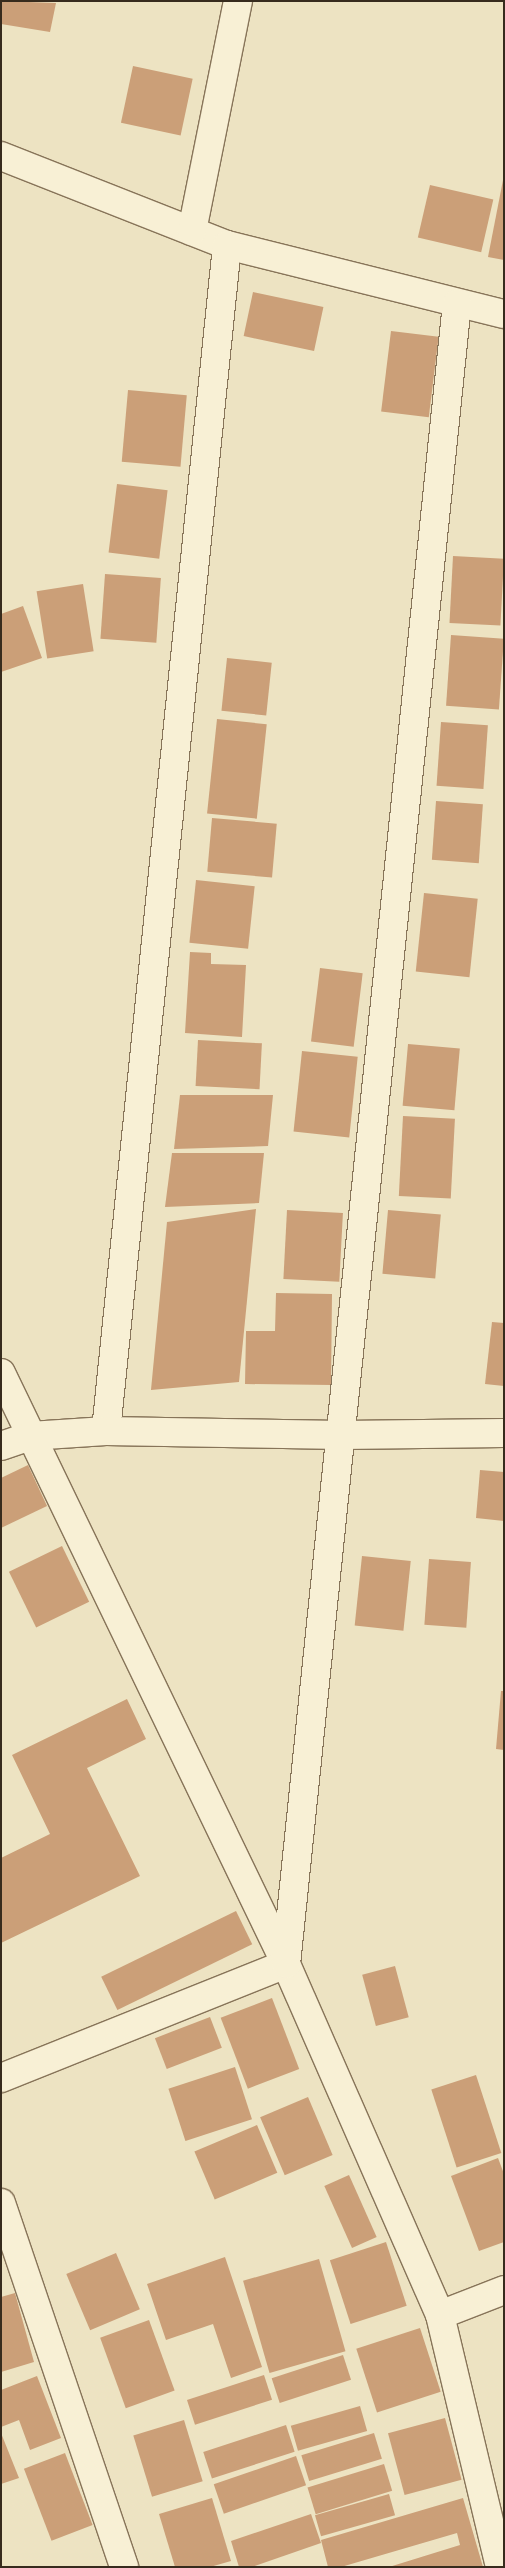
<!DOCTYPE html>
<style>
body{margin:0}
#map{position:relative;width:505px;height:2568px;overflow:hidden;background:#ede3c2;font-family:"Noto Serif",serif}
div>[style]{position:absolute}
.building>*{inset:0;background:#cb9f78;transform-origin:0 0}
.roads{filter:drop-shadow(1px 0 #877459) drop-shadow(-1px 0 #877459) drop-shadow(0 1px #877459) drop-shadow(0 -1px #877459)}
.street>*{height:28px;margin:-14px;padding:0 14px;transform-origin:14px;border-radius:14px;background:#f8f0d5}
span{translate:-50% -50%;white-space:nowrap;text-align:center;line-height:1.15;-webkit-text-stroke:4px #f5edd1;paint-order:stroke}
.frame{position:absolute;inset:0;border:2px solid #372b1d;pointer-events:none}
</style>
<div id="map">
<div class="building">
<i style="clip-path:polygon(1px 1px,56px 3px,50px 32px,1px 24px)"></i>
<i style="left:133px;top:66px;width:61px;height:58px;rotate:12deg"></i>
<i style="clip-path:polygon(503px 180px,504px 180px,504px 260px,488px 257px)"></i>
<i style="left:430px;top:185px;width:65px;height:54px;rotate:13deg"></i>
<i style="left:253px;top:292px;width:72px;height:45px;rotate:12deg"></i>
<i style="left:391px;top:331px;width:48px;height:81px;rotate:7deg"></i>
<i style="left:128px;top:390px;width:59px;height:72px;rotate:5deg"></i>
<i style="left:117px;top:484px;width:51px;height:69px;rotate:7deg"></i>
<i style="left:453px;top:556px;width:51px;height:67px;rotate:3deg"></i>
<i style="left:105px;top:574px;width:56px;height:65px;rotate:4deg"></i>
<i style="left:83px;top:584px;width:68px;height:47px;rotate:81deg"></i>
<i style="clip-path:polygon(23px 606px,42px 658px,1px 672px,1px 614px)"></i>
<i style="left:451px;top:635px;width:53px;height:71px;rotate:4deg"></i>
<i style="left:227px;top:658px;width:45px;height:53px;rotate:6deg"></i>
<i style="left:217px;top:719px;width:50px;height:95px;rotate:6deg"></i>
<i style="left:441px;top:722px;width:47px;height:64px;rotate:4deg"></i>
<i style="left:436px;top:801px;width:47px;height:59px;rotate:4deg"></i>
<i style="left:212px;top:818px;width:65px;height:54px;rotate:5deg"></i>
<i style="left:196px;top:880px;width:59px;height:63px;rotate:6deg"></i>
<i style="left:424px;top:893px;width:54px;height:79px;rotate:6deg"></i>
<i style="clip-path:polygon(190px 952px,211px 953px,211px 964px,246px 965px,242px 1037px,185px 1033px)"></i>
<i style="left:320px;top:968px;width:43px;height:74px;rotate:7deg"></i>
<i style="left:198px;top:1040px;width:64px;height:46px;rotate:3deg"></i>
<i style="left:408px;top:1044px;width:52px;height:62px;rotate:5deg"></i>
<i style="left:302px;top:1051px;width:56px;height:81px;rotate:6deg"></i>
<i style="clip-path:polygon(180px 1095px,273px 1095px,268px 1146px,174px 1149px)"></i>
<i style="left:403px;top:1116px;width:52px;height:80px;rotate:3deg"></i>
<i style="clip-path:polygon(172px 1153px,264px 1153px,259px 1203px,165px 1207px)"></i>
<i style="clip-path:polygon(256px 1209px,239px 1382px,151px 1390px,167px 1222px)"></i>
<i style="left:287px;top:1210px;width:56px;height:69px;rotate:3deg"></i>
<i style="left:388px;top:1210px;width:53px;height:64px;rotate:5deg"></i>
<i style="clip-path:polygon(276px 1293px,332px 1294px,331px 1385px,245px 1384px,246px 1331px,275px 1331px)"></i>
<i style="clip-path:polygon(492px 1322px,504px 1323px,504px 1386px,485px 1384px)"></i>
<i style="clip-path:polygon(28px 1465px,47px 1506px,1px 1528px,1px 1478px)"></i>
<i style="clip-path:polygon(480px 1470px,504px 1472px,504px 1521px,476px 1518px)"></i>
<i style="left:62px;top:1546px;width:62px;height:59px;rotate:64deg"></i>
<i style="left:362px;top:1556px;width:49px;height:70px;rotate:6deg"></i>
<i style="left:429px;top:1559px;width:42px;height:66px;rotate:4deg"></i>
<i style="clip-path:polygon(501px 1691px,504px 1691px,504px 1750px,496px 1749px)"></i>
<i style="clip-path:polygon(127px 1699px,146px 1739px,87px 1768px,140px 1876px,1px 1943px,1px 1858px,50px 1834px,12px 1755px)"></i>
<i style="left:236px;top:1911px;width:37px;height:150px;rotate:64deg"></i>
<i style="left:395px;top:1966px;width:53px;height:34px;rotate:75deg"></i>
<i style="left:272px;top:1998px;width:76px;height:55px;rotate:69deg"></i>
<i style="left:210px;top:2017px;width:33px;height:59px;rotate:69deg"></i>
<i style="left:235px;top:2067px;width:55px;height:70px;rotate:72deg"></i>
<i style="left:476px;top:2075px;width:82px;height:47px;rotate:72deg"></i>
<i style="left:308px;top:2097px;width:63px;height:52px;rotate:67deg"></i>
<i style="left:257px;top:2125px;width:52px;height:68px;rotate:67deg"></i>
<i style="clip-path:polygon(498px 2158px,504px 2174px,504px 2242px,479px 2251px,451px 2176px)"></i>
<i style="left:349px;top:2175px;width:68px;height:27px;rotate:66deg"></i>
<i style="left:386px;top:2242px;width:67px;height:59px;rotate:72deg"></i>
<i style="left:116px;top:2253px;width:61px;height:54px;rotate:67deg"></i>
<i style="clip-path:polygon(225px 2257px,262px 2367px,231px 2378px,213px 2324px,166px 2340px,147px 2284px)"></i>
<i style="left:319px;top:2259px;width:96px;height:79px;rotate:74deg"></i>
<i style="clip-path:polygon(15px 2293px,34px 2362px,1px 2372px,1px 2297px)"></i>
<i style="left:149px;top:2320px;width:75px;height:52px;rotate:70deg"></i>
<i style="left:420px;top:2328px;width:67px;height:67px;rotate:72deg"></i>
<i style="left:343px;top:2355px;width:26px;height:75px;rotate:72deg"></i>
<i style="left:264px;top:2375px;width:26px;height:81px;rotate:72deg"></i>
<i style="clip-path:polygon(37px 2376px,61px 2438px,30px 2450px,19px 2420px,1px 2427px,1px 2390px)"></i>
<i style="left:360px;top:2406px;width:26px;height:72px;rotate:74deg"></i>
<i style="left:445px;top:2418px;width:64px;height:59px;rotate:75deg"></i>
<i style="left:184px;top:2420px;width:64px;height:53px;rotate:73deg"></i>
<i style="left:286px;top:2425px;width:28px;height:87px;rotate:72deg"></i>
<i style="clip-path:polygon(1px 2433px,19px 2478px,1px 2484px)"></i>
<i style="left:374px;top:2433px;width:27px;height:76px;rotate:73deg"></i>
<i style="left:65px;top:2453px;width:77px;height:44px;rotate:69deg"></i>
<i style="left:296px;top:2456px;width:31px;height:87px;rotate:71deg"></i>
<i style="left:384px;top:2464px;width:28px;height:80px;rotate:73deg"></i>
<i style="left:389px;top:2494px;width:22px;height:77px;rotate:74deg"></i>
<i style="clip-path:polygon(212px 2498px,231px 2561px,210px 2567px,175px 2567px,159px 2514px)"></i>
<i style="clip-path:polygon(463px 2498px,483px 2567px,389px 2567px,460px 2545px,457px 2533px,341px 2567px,328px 2567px,321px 2540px)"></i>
<i style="clip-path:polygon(311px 2514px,321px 2543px,252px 2567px,239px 2567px,231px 2541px)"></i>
</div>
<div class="roads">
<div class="street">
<i style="left:1px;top:156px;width:243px;rotate:21.5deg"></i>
<i style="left:227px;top:245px;width:285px;rotate:14deg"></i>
<i style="left:192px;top:231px;width:235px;rotate:-78.7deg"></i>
<i style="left:1px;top:1373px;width:656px;rotate:64.26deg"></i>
<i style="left:286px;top:1964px;width:383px;rotate:66.3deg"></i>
<i style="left:440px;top:2315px;width:259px;rotate:76.6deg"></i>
<i style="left:106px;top:1431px;width:1192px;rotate:-84.17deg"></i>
<i style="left:1px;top:1446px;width:31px;rotate:-19deg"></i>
<i style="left:30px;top:1436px;width:76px;rotate:-3.8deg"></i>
<i style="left:106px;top:1431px;width:236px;rotate:1deg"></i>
<i style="left:342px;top:1435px;width:162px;rotate:-0.7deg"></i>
<i style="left:1px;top:2078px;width:307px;rotate:-21.8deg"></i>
<i style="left:286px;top:1964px;width:1669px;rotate:-84.12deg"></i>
<i style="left:1px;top:2203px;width:384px;rotate:71.3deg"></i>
<i style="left:440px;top:2315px;width:69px;rotate:-21.3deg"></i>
</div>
</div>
<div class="frame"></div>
</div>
